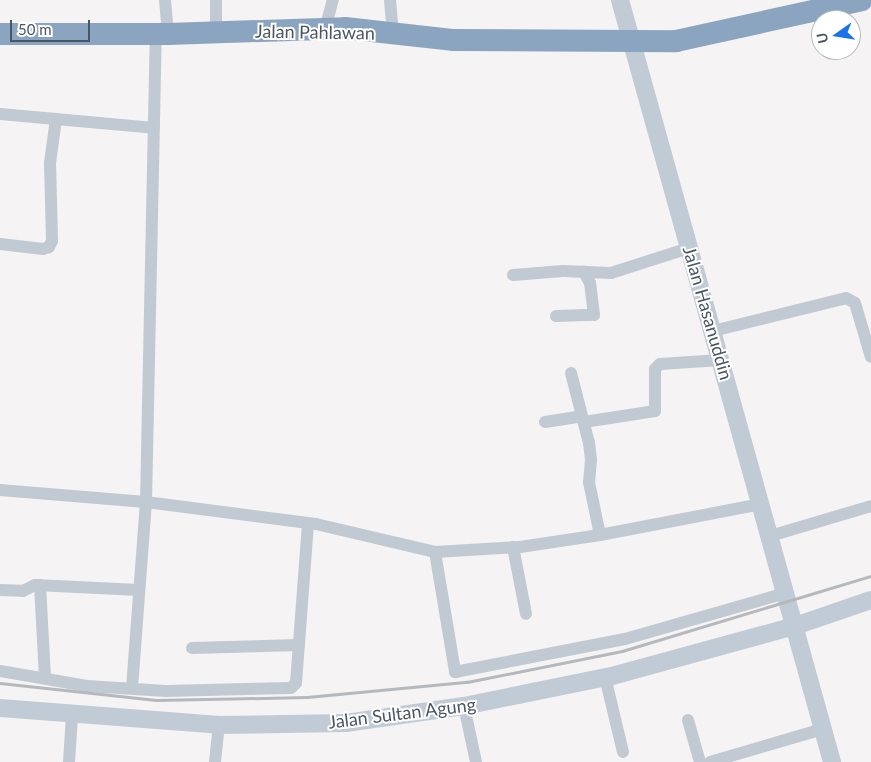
<!DOCTYPE html>
<style>
body{margin:0}
#map{position:relative;width:871px;height:762px;overflow:hidden;background:#f5f3f3;font-family:Lato,sans-serif}
div>[style]{position:absolute}
.street>*{height:12px;margin:-6px;padding:0 6px;transform-origin:6px;border-radius:6px;background:#c1cad2}
.secondary>*{height:18px;margin:-9px;padding:0 9px;transform-origin:9px;border-radius:9px;background:#c1cbd6}
.highway>*{height:22px;margin:-11px;padding:0 11px;transform-origin:11px;border-radius:11px;background:#8ba5c1}
.rail>*{height:3px;margin:-1.5px;padding:0 1.5px;transform-origin:1.5px;border-radius:1.5px;background:#b5b8bd}
span{translate:-50% -50%;white-space:nowrap;text-align:center;line-height:1.15;-webkit-text-stroke:4px #fff;paint-order:stroke}
.street-label{font-size:18px;color:#4a5661}
.north{position:absolute;left:811px;top:10px;width:50px;height:50px;box-sizing:border-box;background:#fff;border:1px solid #b7bbc0;border-radius:50%;rotate:257deg;font-size:14px;font-weight:700;line-height:20px;text-align:center;color:#4a5661}
.north::after{content:'';display:block;margin:auto;width:18px;height:22px;background:#1a73e8;clip-path:polygon(50% 0,100% 100%,50% 72%,0 100%)}
.scale{position:absolute;left:10px;top:20px;width:80px;height:22px;box-sizing:border-box;border:2px solid #4a5661;border-top:0;padding-left:6px;font-size:15px;line-height:18px;white-space:nowrap;color:#4a5661;-webkit-text-stroke:4px #fff;paint-order:stroke}
</style>
<div id="map">
<div class="street">
<i style="left:165px;top:0;width:34px;rotate:85deg"></i>
<i style="left:216px;top:0;width:32px;rotate:90deg"></i>
<i style="left:390px;top:0;width:33px;rotate:85deg"></i>
<i style="left:325px;top:29px;width:30px;rotate:-75deg"></i>
<i style="left:0;top:114px;width:56px;rotate:5.1deg"></i>
<i style="left:56px;top:119px;width:44px;rotate:97.8deg"></i>
<i style="left:50px;top:163px;width:78px;rotate:88.5deg"></i>
<i style="left:52px;top:241px;width:7px;rotate:117deg"></i>
<i style="left:49px;top:247px;width:6px;rotate:162deg"></i>
<i style="left:43px;top:249px;width:43px;rotate:-173.4deg"></i>
<i style="left:56px;top:119px;width:98px;rotate:5.2deg"></i>
<i style="left:513px;top:275px;width:50px;rotate:-4.6deg"></i>
<i style="left:563px;top:271px;width:48px;rotate:2.4deg"></i>
<i style="left:611px;top:273px;width:82px;rotate:-17.8deg"></i>
<i style="left:556px;top:316px;width:38px;rotate:-2deg"></i>
<i style="left:594px;top:315px;width:32px;rotate:-97deg"></i>
<i style="left:590px;top:283px;width:13px;rotate:-119deg"></i>
<i style="left:713px;top:331px;width:137px;rotate:-13.9deg"></i>
<i style="left:846px;top:298px;width:10px;rotate:29deg"></i>
<i style="left:855px;top:303px;width:56px;rotate:73.5deg"></i>
<i style="left:571px;top:373px;width:72px;rotate:75.6deg"></i>
<i style="left:589px;top:443px;width:17px;rotate:83deg"></i>
<i style="left:591px;top:460px;width:22px;rotate:95deg"></i>
<i style="left:589px;top:482px;width:54px;rotate:78.3deg"></i>
<i style="left:545px;top:422px;width:37px;rotate:-9deg"></i>
<i style="left:584px;top:422px;width:72px;rotate:-8.8deg"></i>
<i style="left:655px;top:411px;width:42px;rotate:-90deg"></i>
<i style="left:655px;top:369px;width:7px;rotate:-45deg"></i>
<i style="left:660px;top:364px;width:61px;rotate:-3.8deg"></i>
<i style="left:0;top:490px;width:146px;rotate:4.7deg"></i>
<i style="left:146px;top:502px;width:171px;rotate:7.4deg"></i>
<i style="left:316px;top:524px;width:122px;rotate:13.2deg"></i>
<i style="left:435px;top:552px;width:85px;rotate:-3.4deg"></i>
<i style="left:520px;top:547px;width:81px;rotate:-8.5deg"></i>
<i style="left:600px;top:535px;width:164px;rotate:-10.9deg"></i>
<i style="left:770px;top:536px;width:105px;rotate:-16.5deg"></i>
<i style="left:513px;top:547px;width:68px;rotate:79deg"></i>
<i style="left:435px;top:552px;width:122px;rotate:80.5deg"></i>
<i style="left:455px;top:672px;width:173px;rotate:-11deg"></i>
<i style="left:625px;top:639px;width:166px;rotate:-16deg"></i>
<i style="left:40px;top:585px;width:93px;rotate:86.9deg"></i>
<i style="left:0;top:590px;width:23px;rotate:2deg"></i>
<i style="left:23px;top:591px;width:13px;rotate:-27deg"></i>
<i style="left:35px;top:585px;width:104px;rotate:2.8deg"></i>
<i style="left:192px;top:648px;width:107px;rotate:-1.6deg"></i>
<i style="left:0;top:671px;width:88px;rotate:9.8deg"></i>
<i style="left:87px;top:686px;width:79px;rotate:3.6deg"></i>
<i style="left:166px;top:691px;width:125px;rotate:-1.4deg"></i>
<i style="left:291px;top:688px;width:7px;rotate:-45deg"></i>
<i style="left:296px;top:683px;width:160px;rotate:-85.7deg"></i>
<i style="left:605px;top:677px;width:77px;rotate:76.5deg"></i>
<i style="left:132px;top:688px;width:187px;rotate:-85.7deg"></i>
<i style="left:146px;top:502px;width:468px;rotate:-88.8deg"></i>
<i style="left:464px;top:706px;width:57px;rotate:77.9deg"></i>
<i style="left:688px;top:720px;width:44px;rotate:74.1deg"></i>
<i style="left:69px;top:762px;width:47px;rotate:-86.3deg"></i>
<i style="left:215px;top:762px;width:37px;rotate:-84deg"></i>
<i style="left:710px;top:762px;width:118px;rotate:-16.3deg"></i>
</div>
<div class="secondary">
<i style="left:620px;top:0;width:791px;rotate:74.45deg"></i>
<i style="left:0;top:708px;width:220px;rotate:4.4deg"></i>
<i style="left:219px;top:725px;width:127px;rotate:-0.9deg"></i>
<i style="left:346px;top:723px;width:119px;rotate:-8.2deg"></i>
<i style="left:464px;top:706px;width:151px;rotate:-11.5deg"></i>
<i style="left:612px;top:676px;width:190px;rotate:-15.3deg"></i>
<i style="left:795px;top:626px;width:80px;rotate:-18.9deg"></i>
</div>
<div class="highway">
<i style="left:0;top:34px;width:168px"></i>
<i style="left:168px;top:34px;width:177px;rotate:-1.9deg"></i>
<i style="left:345px;top:28px;width:110px;rotate:6.3deg"></i>
<i style="left:454px;top:40px;width:222px;rotate:0.3deg"></i>
<i style="left:676px;top:41px;width:190px;rotate:-12.4deg"></i>
</div>
<div class="rail">
<i style="left:0;top:683px;width:157px;rotate:6.2deg"></i>
<i style="left:156px;top:700px;width:151px;rotate:-1.1deg"></i>
<i style="left:307px;top:697px;width:161px;rotate:-5.4deg"></i>
<i style="left:467px;top:682px;width:158px;rotate:-11.3deg"></i>
<i style="left:622px;top:651px;width:260px;rotate:-16.8deg"></i>
</div>
<div class="street-label">
<span style="left:315px;top:32px;rotate:1deg">Jalan Pahlawan</span>
<span style="left:708px;top:313px;rotate:74deg">Jalan Hasanuddin</span>
<span style="left:402px;top:713px;rotate:-7deg">Jalan Sultan Agung</span>
</div>
<div class="north">U</div>
<div class="scale">50 m</div>
</div>
